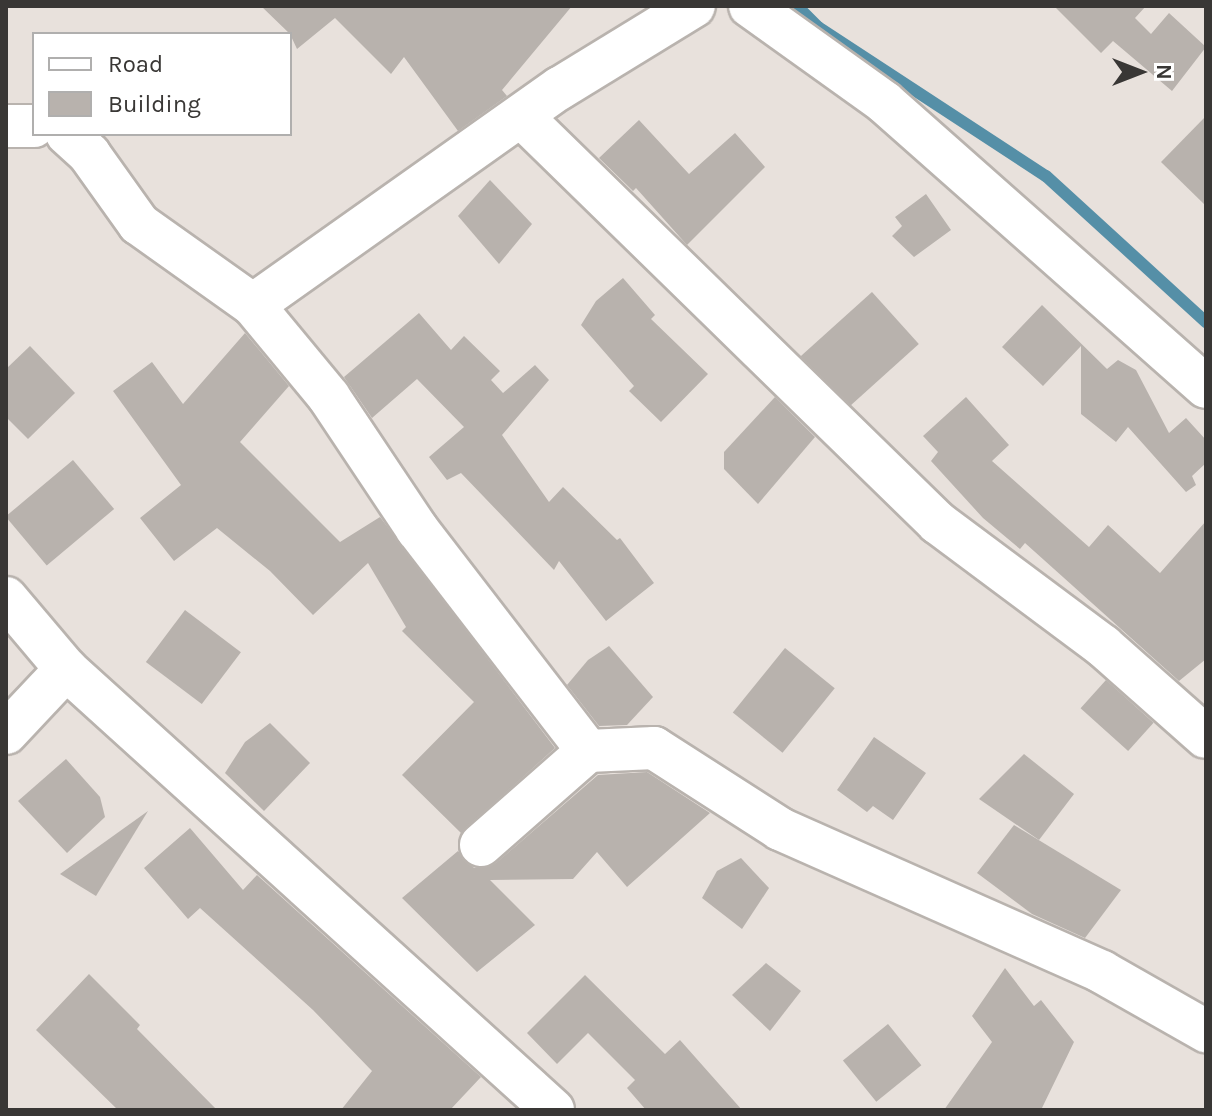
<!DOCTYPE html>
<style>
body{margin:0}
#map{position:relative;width:1212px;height:1116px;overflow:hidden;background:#e8e1dc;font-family:Karla,sans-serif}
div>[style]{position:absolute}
.stream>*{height:12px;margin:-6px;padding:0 6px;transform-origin:6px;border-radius:6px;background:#558fa7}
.building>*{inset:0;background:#b8b2ad;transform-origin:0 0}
.roads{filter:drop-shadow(2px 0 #b9b3ae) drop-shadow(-2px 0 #b9b3ae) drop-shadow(0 2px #b9b3ae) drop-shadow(0 -2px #b9b3ae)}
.minor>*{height:42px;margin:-21px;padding:0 21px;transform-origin:21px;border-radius:21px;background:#fff}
span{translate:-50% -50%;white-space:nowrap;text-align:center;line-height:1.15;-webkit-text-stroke:7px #fff;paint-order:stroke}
.frame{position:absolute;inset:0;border:8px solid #393735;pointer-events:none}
.legend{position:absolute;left:32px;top:32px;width:260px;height:104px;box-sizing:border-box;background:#fff;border:2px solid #b0afae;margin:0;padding:10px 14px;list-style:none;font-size:24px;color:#393735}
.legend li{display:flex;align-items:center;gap:16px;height:40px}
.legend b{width:40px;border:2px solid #b0afae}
.north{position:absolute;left:1100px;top:32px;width:80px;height:80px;-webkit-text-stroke:6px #fff;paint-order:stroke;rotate:90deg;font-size:22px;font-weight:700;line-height:32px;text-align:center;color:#393735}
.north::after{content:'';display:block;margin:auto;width:28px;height:36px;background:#393735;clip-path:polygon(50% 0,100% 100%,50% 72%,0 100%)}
</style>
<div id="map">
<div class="stream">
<i style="left:797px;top:6px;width:30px;rotate:45deg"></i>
<i style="left:818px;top:27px;width:272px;rotate:33.2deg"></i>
<i style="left:1046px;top:176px;width:217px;rotate:42.4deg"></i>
</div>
<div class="building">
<i style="clip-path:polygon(261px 6px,572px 6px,502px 90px,507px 96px,458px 131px,404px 57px,391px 74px,335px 18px,297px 49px,290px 34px)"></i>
<i style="clip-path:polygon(1054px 6px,1146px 6px,1135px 18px,1151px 34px,1169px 13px,1206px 47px,1172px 91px,1113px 41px,1101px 53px)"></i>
<i style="clip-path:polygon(1206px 116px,1206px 206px,1161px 162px)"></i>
<i style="clip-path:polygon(639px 120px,689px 174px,735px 133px,765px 167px,687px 245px,636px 188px,633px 191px,599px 158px)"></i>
<i style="clip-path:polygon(490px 180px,532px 224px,499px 264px,458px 216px)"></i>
<i style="clip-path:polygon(926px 194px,951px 230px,914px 257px,892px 236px,902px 226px,895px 217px)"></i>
<i style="clip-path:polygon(623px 278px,655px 315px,651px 319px,708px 374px,661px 422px,629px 391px,634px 386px,581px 325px,596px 301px)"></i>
<i style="left:872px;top:292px;width:70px;height:96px;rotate:48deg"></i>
<i style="clip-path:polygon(1042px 305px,1107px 369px,1118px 360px,1136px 370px,1169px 433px,1186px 418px,1206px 440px,1206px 463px,1192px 476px,1196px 485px,1186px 492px,1128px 427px,1116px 442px,1081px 414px,1081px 346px,1043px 386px,1002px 347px)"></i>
<i style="clip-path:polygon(419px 313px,451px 350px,464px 336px,500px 371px,491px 380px,503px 393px,535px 365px,549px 380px,502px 435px,549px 502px,563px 487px,617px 540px,620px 538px,654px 583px,606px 621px,559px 561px,554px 570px,461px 473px,447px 480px,429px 457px,464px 427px,417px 379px,372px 418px,344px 377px)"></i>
<i style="clip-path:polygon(245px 333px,289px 386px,240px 442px,340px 542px,380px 517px,555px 748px,461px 833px,402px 775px,474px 702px,402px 631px,406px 627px,368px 563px,313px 615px,270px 571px,217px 528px,174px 561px,140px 518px,181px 485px,113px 391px,152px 362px,183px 404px)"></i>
<i style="clip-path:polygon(30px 346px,75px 393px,28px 439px,6px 417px,6px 369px)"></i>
<i style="clip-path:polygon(775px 397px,815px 437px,758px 504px,724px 469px,724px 452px)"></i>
<i style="clip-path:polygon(966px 397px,1009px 445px,992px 461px,1089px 547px,1108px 525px,1160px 573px,1206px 521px,1206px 659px,1179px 681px,1025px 543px,1020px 549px,983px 518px,931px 461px,938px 452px,923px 436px)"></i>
<i style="left:73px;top:460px;width:64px;height:88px;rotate:50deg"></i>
<i style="left:185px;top:610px;width:70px;height:65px;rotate:37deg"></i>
<i style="clip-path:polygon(609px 646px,653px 697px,627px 725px,599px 726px,567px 685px,588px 660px)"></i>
<i style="left:785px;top:648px;width:64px;height:83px;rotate:39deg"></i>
<i style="left:1106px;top:680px;width:64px;height:38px;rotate:42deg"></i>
<i style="clip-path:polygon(270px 723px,310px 763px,264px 811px,225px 773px,245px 742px)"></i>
<i style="clip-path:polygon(874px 737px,926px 773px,893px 820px,873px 806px,867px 812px,837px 790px)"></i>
<i style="clip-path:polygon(1024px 754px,1074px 794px,1039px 840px,979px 799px)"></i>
<i style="clip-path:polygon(66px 759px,100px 797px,105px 817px,67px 853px,18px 801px)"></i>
<i style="clip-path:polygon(647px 772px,710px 813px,627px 887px,597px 852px,573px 879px,490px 880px,535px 925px,477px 972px,402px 898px,458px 851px,474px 868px,496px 863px,598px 775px)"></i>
<i style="clip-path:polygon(148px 811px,96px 896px,60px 874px)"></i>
<i style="clip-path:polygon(1014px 825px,1121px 890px,1085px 938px,1032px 914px,977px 873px)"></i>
<i style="clip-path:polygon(190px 828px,243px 890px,257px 875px,481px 1077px,450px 1110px,341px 1110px,372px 1071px,313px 1010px,200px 908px,188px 919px,144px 868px)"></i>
<i style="clip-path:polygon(741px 858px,769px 888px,742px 929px,702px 898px,717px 871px)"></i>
<i style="clip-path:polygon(766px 963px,801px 991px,770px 1031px,732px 995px)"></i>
<i style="clip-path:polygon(1005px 968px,1034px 1006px,1041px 1000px,1074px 1042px,1041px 1110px,944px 1110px,992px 1042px,972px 1016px)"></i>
<i style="clip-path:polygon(89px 974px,140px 1025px,137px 1029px,217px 1110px,118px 1110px,36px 1030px)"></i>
<i style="clip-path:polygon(585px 975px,665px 1054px,680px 1040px,742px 1110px,646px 1110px,627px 1088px,635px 1080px,588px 1033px,557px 1064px,527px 1033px)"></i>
<i style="left:888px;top:1024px;width:53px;height:58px;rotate:51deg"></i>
</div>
<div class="roads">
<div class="minor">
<i style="left:750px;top:6px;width:165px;rotate:35.6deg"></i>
<i style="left:884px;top:102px;width:430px;rotate:41.5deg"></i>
<i style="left:521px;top:116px;width:583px;rotate:44.3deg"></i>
<i style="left:938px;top:523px;width:206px;rotate:36.7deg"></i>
<i style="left:1103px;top:646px;width:137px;rotate:41.5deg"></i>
<i style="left:6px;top:126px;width:28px"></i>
<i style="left:67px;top:134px;width:30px;rotate:42deg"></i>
<i style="left:89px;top:154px;width:86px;rotate:54.5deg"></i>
<i style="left:139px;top:224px;width:140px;rotate:35.4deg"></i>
<i style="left:253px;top:305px;width:376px;rotate:-35.3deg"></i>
<i style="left:560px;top:88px;width:157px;rotate:-31.5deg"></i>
<i style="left:253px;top:305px;width:119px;rotate:50.4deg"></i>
<i style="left:329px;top:397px;width:159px;rotate:56.3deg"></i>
<i style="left:417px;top:529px;width:280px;rotate:52.4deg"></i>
<i style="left:588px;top:751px;width:66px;rotate:-2.6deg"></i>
<i style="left:654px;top:748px;width:150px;rotate:32.7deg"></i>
<i style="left:780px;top:829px;width:352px;rotate:23.9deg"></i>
<i style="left:1102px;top:972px;width:120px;rotate:29.6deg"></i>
<i style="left:6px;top:598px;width:93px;rotate:49.8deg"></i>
<i style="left:66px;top:669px;width:657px;rotate:42.16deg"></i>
<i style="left:6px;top:733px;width:88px;rotate:-46.8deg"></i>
<i style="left:481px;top:845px;width:142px;rotate:-41.3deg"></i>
</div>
</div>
<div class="frame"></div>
<ul class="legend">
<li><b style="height:10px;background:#fff"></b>Road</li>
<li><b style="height:22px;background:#b8b2ad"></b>Building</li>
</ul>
<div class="north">N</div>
</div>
